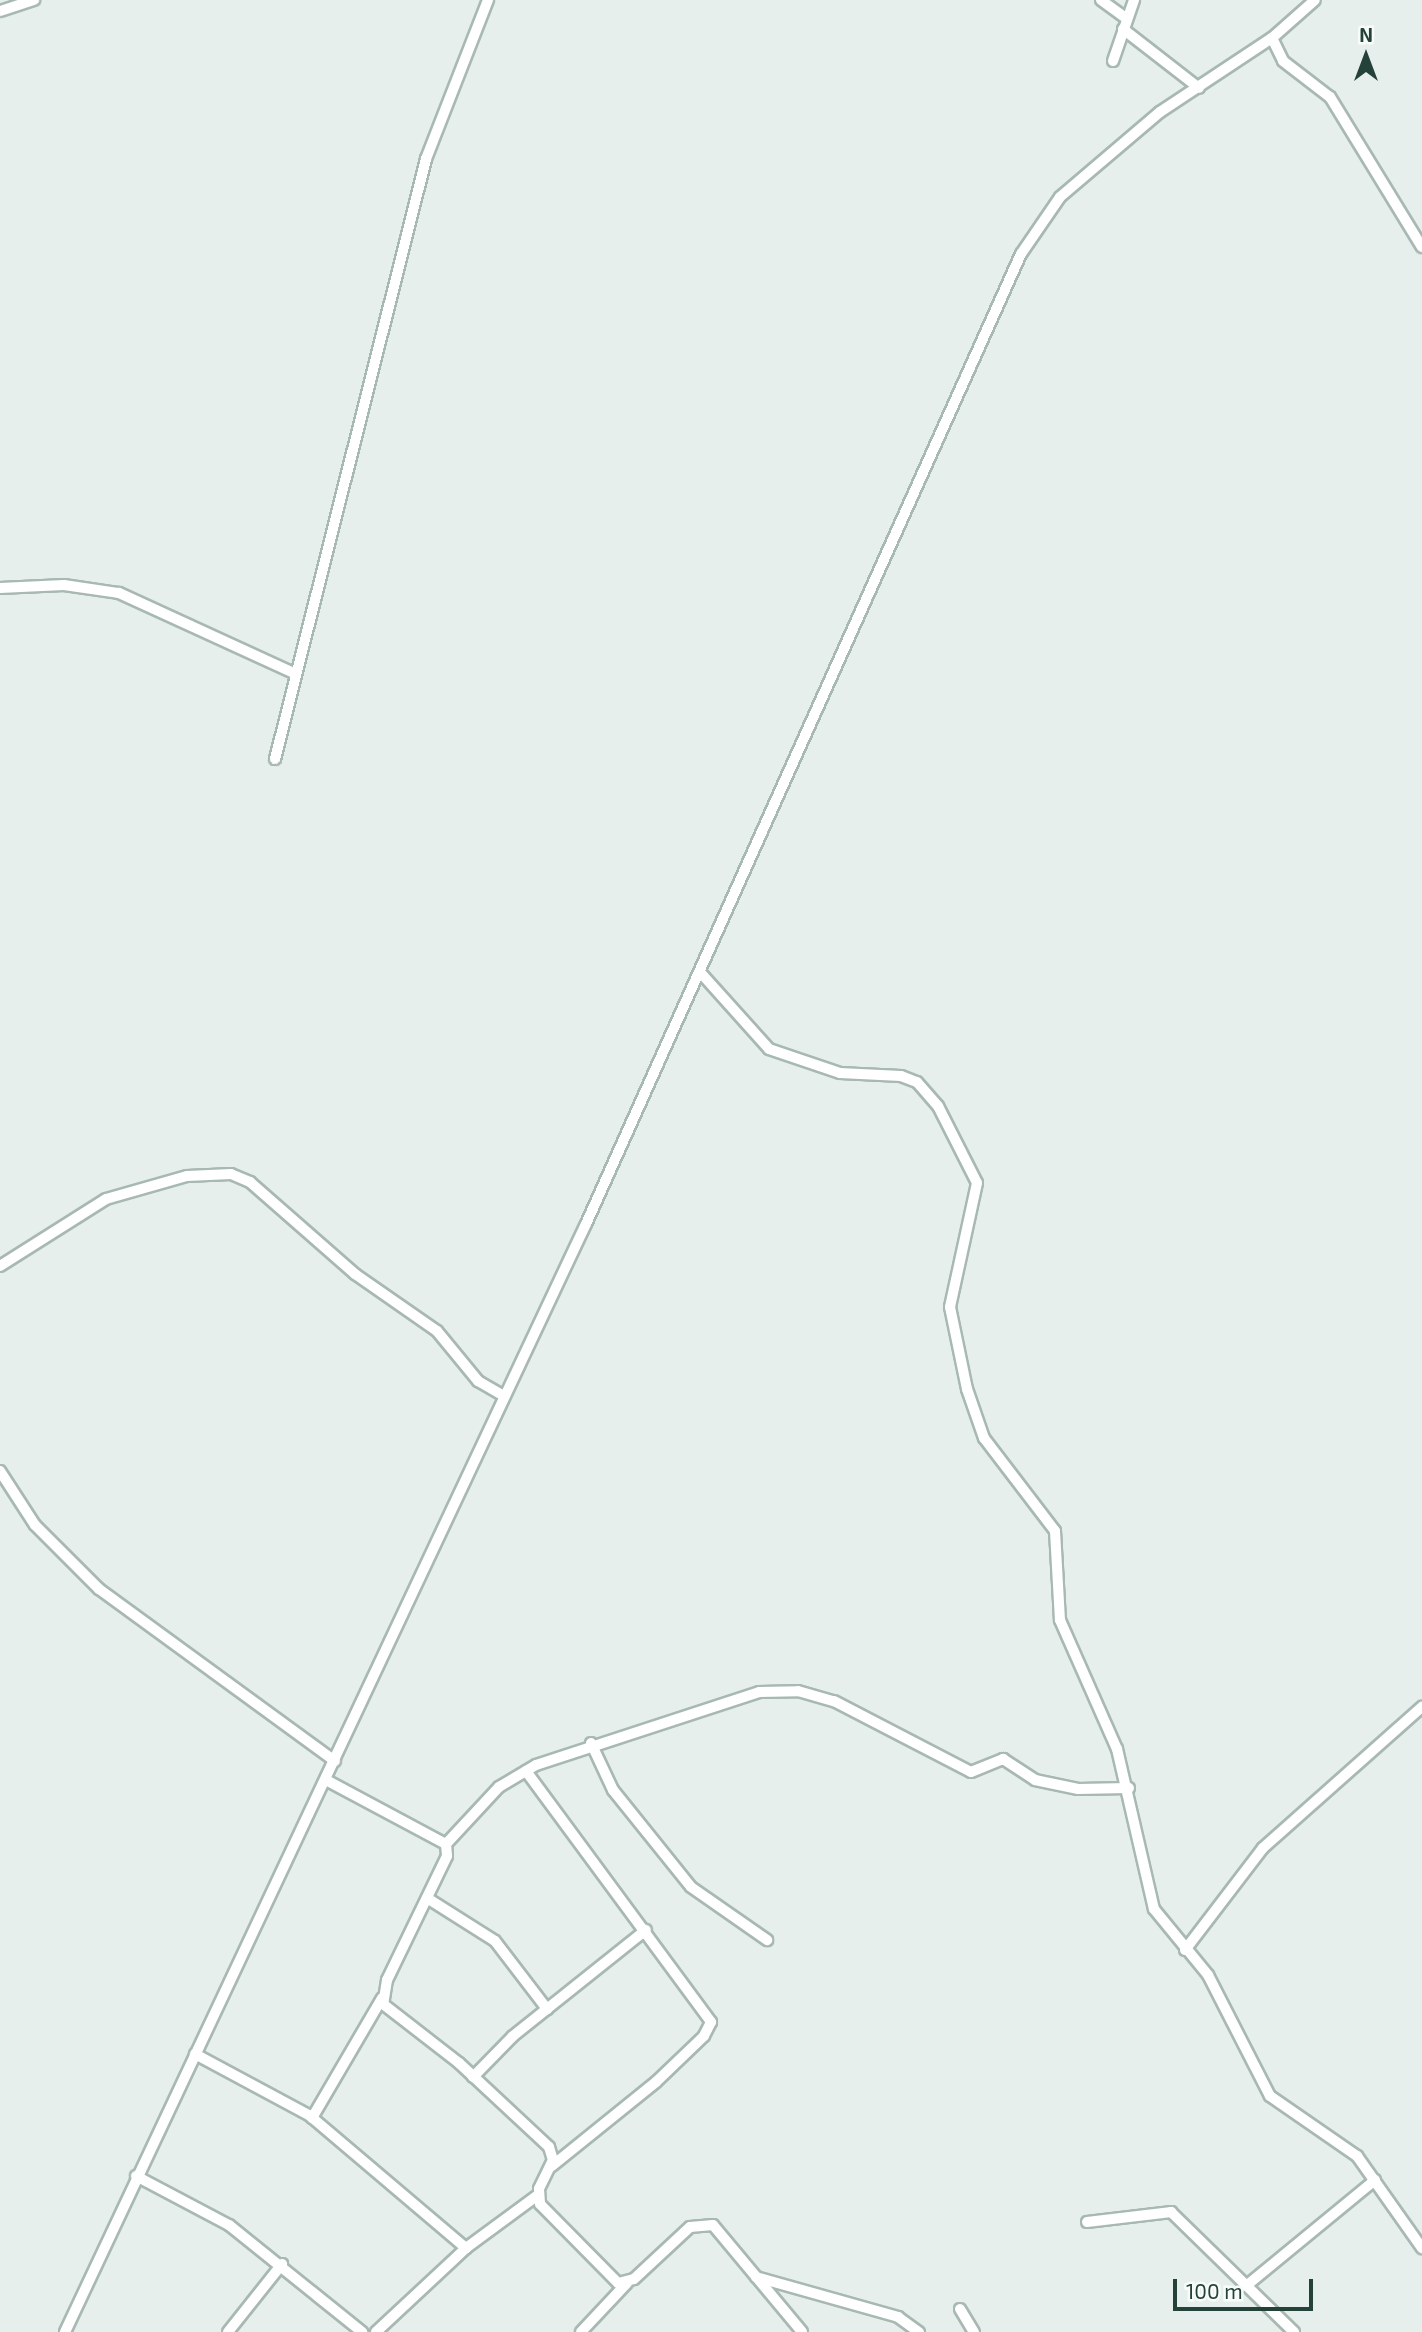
<!DOCTYPE html>
<style>
body{margin:0}
#map{position:relative;width:1422px;height:2332px;overflow:hidden;background:#e6efeb;font-family:"Exo 2",sans-serif}
div>[style]{position:absolute}
.roads{filter:drop-shadow(2px 0 #a8b8b2) drop-shadow(-2px 0 #a8b8b2) drop-shadow(0 2px #a8b8b2) drop-shadow(0 -2px #a8b8b2)}
.minor>*{height:10px;margin:-5px;padding:0 5px;transform-origin:5px;border-radius:5px;background:#fff}
span{translate:-50% -50%;white-space:nowrap;text-align:center;line-height:1.15;-webkit-text-stroke:5px #f7fbf9;paint-order:stroke}
.north{position:absolute;left:1331px;top:21px;width:70px;height:70px;-webkit-text-stroke:5px #f7fbf9;paint-order:stroke;rotate:0deg;font-size:19px;font-weight:700;line-height:28px;text-align:center;color:#24423a}
.north::after{content:'';display:block;margin:auto;width:24px;height:32px;background:#24423a;clip-path:polygon(50% 0,100% 100%,50% 72%,0 100%)}
.scale{position:absolute;left:1173px;top:2279px;width:140px;height:32px;box-sizing:border-box;border:4px solid #24423a;border-top:0;padding-left:9px;font-size:21px;line-height:24px;white-space:nowrap;color:#24423a;-webkit-text-stroke:5px #f7fbf9;paint-order:stroke}
</style>
<div id="map">
<div class="roads">
<div class="minor">
<i style="left:1101px;top:0;width:31px;rotate:36deg"></i>
<i style="left:0;top:11px;width:36px;rotate:-18deg"></i>
<i style="left:1123px;top:29px;width:96px;rotate:37.8deg"></i>
<i style="left:1272px;top:38px;width:25px;rotate:64deg"></i>
<i style="left:1283px;top:61px;width:59px;rotate:37.5deg"></i>
<i style="left:1330px;top:97px;width:176px;rotate:58.5deg"></i>
<i style="left:1113px;top:61px;width:65px;rotate:-71deg"></i>
<i style="left:0;top:588px;width:64px;rotate:-2.7deg"></i>
<i style="left:64px;top:585px;width:56px;rotate:8.3deg"></i>
<i style="left:119px;top:593px;width:192px;rotate:24.6deg"></i>
<i style="left:275px;top:759px;width:619px;rotate:-75.87deg"></i>
<i style="left:426px;top:159px;width:171px;rotate:-68.7deg"></i>
<i style="left:700px;top:972px;width:103px;rotate:48.1deg"></i>
<i style="left:769px;top:1049px;width:75px;rotate:18.7deg"></i>
<i style="left:840px;top:1073px;width:61px;rotate:2.8deg"></i>
<i style="left:901px;top:1076px;width:17px;rotate:21deg"></i>
<i style="left:917px;top:1082px;width:32px;rotate:49deg"></i>
<i style="left:938px;top:1106px;width:86px;rotate:63.1deg"></i>
<i style="left:977px;top:1183px;width:127px;rotate:102.3deg"></i>
<i style="left:950px;top:1307px;width:84px;rotate:78.3deg"></i>
<i style="left:967px;top:1389px;width:52px;rotate:70.9deg"></i>
<i style="left:984px;top:1438px;width:117px;rotate:52.6deg"></i>
<i style="left:1055px;top:1531px;width:89px;rotate:86.8deg"></i>
<i style="left:1060px;top:1620px;width:141px;rotate:66.2deg"></i>
<i style="left:1117px;top:1749px;width:164px;rotate:77deg"></i>
<i style="left:1154px;top:1909px;width:85px;rotate:50.7deg"></i>
<i style="left:1208px;top:1975px;width:136px;rotate:62.9deg"></i>
<i style="left:1270px;top:2096px;width:106px;rotate:34.6deg"></i>
<i style="left:1357px;top:2156px;width:113px;rotate:54.8deg"></i>
<i style="left:0;top:1266px;width:125px;rotate:-32.3deg"></i>
<i style="left:106px;top:1199px;width:84px;rotate:-15.9deg"></i>
<i style="left:187px;top:1176px;width:44px;rotate:-2.6deg"></i>
<i style="left:231px;top:1174px;width:21px;rotate:23deg"></i>
<i style="left:250px;top:1182px;width:140px;rotate:41.2deg"></i>
<i style="left:355px;top:1274px;width:100px;rotate:34.8deg"></i>
<i style="left:437px;top:1331px;width:65px;rotate:50.6deg"></i>
<i style="left:478px;top:1381px;width:30px;rotate:30deg"></i>
<i style="left:0;top:1471px;width:64px;rotate:57.1deg"></i>
<i style="left:35px;top:1525px;width:91px;rotate:45deg"></i>
<i style="left:99px;top:1589px;width:292px;rotate:36.1deg"></i>
<i style="left:591px;top:1743px;width:52px;rotate:64.9deg"></i>
<i style="left:613px;top:1790px;width:124px;rotate:51.2deg"></i>
<i style="left:691px;top:1887px;width:93px;rotate:34.9deg"></i>
<i style="left:526px;top:1771px;width:312px;rotate:53.6deg"></i>
<i style="left:711px;top:2022px;width:16px;rotate:117deg"></i>
<i style="left:704px;top:2036px;width:66px;rotate:136.2deg"></i>
<i style="left:656px;top:2082px;width:134px;rotate:141.1deg"></i>
<i style="left:326px;top:1780px;width:136px;rotate:28.1deg"></i>
<i style="left:446px;top:1844px;width:12px;rotate:85deg"></i>
<i style="left:447px;top:1856px;width:138px;rotate:115.8deg"></i>
<i style="left:387px;top:1980px;width:24px;rotate:99deg"></i>
<i style="left:383px;top:2004px;width:96px;rotate:37.8deg"></i>
<i style="left:459px;top:2063px;width:123px;rotate:43deg"></i>
<i style="left:549px;top:2147px;width:14px;rotate:73deg"></i>
<i style="left:553px;top:2160px;width:32px;rotate:116deg"></i>
<i style="left:539px;top:2189px;width:15px;rotate:86deg"></i>
<i style="left:540px;top:2204px;width:111px;rotate:45.4deg"></i>
<i style="left:618px;top:2283px;width:16px;rotate:-14deg"></i>
<i style="left:634px;top:2279px;width:76px;rotate:-42.9deg"></i>
<i style="left:690px;top:2227px;width:23px;rotate:-5deg"></i>
<i style="left:713px;top:2225px;width:139px;rotate:50.2deg"></i>
<i style="left:446px;top:1844px;width:78px;rotate:-47.1deg"></i>
<i style="left:499px;top:1787px;width:43px;rotate:-30.7deg"></i>
<i style="left:536px;top:1765px;width:235px;rotate:-18.1deg"></i>
<i style="left:759px;top:1692px;width:39px;rotate:-1deg"></i>
<i style="left:798px;top:1691px;width:37px;rotate:16deg"></i>
<i style="left:834px;top:1701px;width:154px;rotate:27.4deg"></i>
<i style="left:971px;top:1772px;width:35px;rotate:-22deg"></i>
<i style="left:1003px;top:1759px;width:38px;rotate:33deg"></i>
<i style="left:1035px;top:1780px;width:44px;rotate:11.8deg"></i>
<i style="left:1078px;top:1789px;width:51px;rotate:-1.1deg"></i>
<i style="left:427px;top:1898px;width:80px;rotate:32.3deg"></i>
<i style="left:495px;top:1941px;width:86px;rotate:52.6deg"></i>
<i style="left:1185px;top:1950px;width:128px;rotate:-52.6deg"></i>
<i style="left:1263px;top:1848px;width:213px;rotate:-41.6deg"></i>
<i style="left:195px;top:2054px;width:129px;rotate:28.2deg"></i>
<i style="left:309px;top:2115px;width:206px;rotate:40.3deg"></i>
<i style="left:473px;top:2077px;width:57px;rotate:-45.7deg"></i>
<i style="left:513px;top:2036px;width:170px;rotate:-38.6deg"></i>
<i style="left:312px;top:2118px;width:139px;rotate:-59.7deg"></i>
<i style="left:136px;top:2176px;width:105px;rotate:27.8deg"></i>
<i style="left:229px;top:2225px;width:171px;rotate:38.8deg"></i>
<i style="left:1087px;top:2222px;width:85px;rotate:-6.8deg"></i>
<i style="left:1171px;top:2212px;width:172px;rotate:44.3deg"></i>
<i style="left:756px;top:2277px;width:148px;rotate:15.7deg"></i>
<i style="left:898px;top:2317px;width:26px;rotate:36deg"></i>
<i style="left:1246px;top:2286px;width:167px;rotate:-39.4deg"></i>
<i style="left:960px;top:2309px;width:27px;rotate:59deg"></i>
<i style="left:65px;top:2332px;width:1224px;rotate:-64.82deg"></i>
<i style="left:586px;top:1224px;width:1063px;rotate:-65.85deg"></i>
<i style="left:1021px;top:254px;width:69px;rotate:-55.6deg"></i>
<i style="left:1060px;top:197px;width:131px;rotate:-40.4deg"></i>
<i style="left:1160px;top:112px;width:134px;rotate:-33.5deg"></i>
<i style="left:1272px;top:38px;width:57px;rotate:-41.5deg"></i>
<i style="left:228px;top:2332px;width:87px;rotate:-51.5deg"></i>
<i style="left:376px;top:2332px;width:123px;rotate:-43deg"></i>
<i style="left:466px;top:2248px;width:89px;rotate:-36.4deg"></i>
<i style="left:581px;top:2332px;width:67px;rotate:-46.8deg"></i>
</div>
</div>
<div class="north">N</div>
<div class="scale">100 m</div>
</div>
